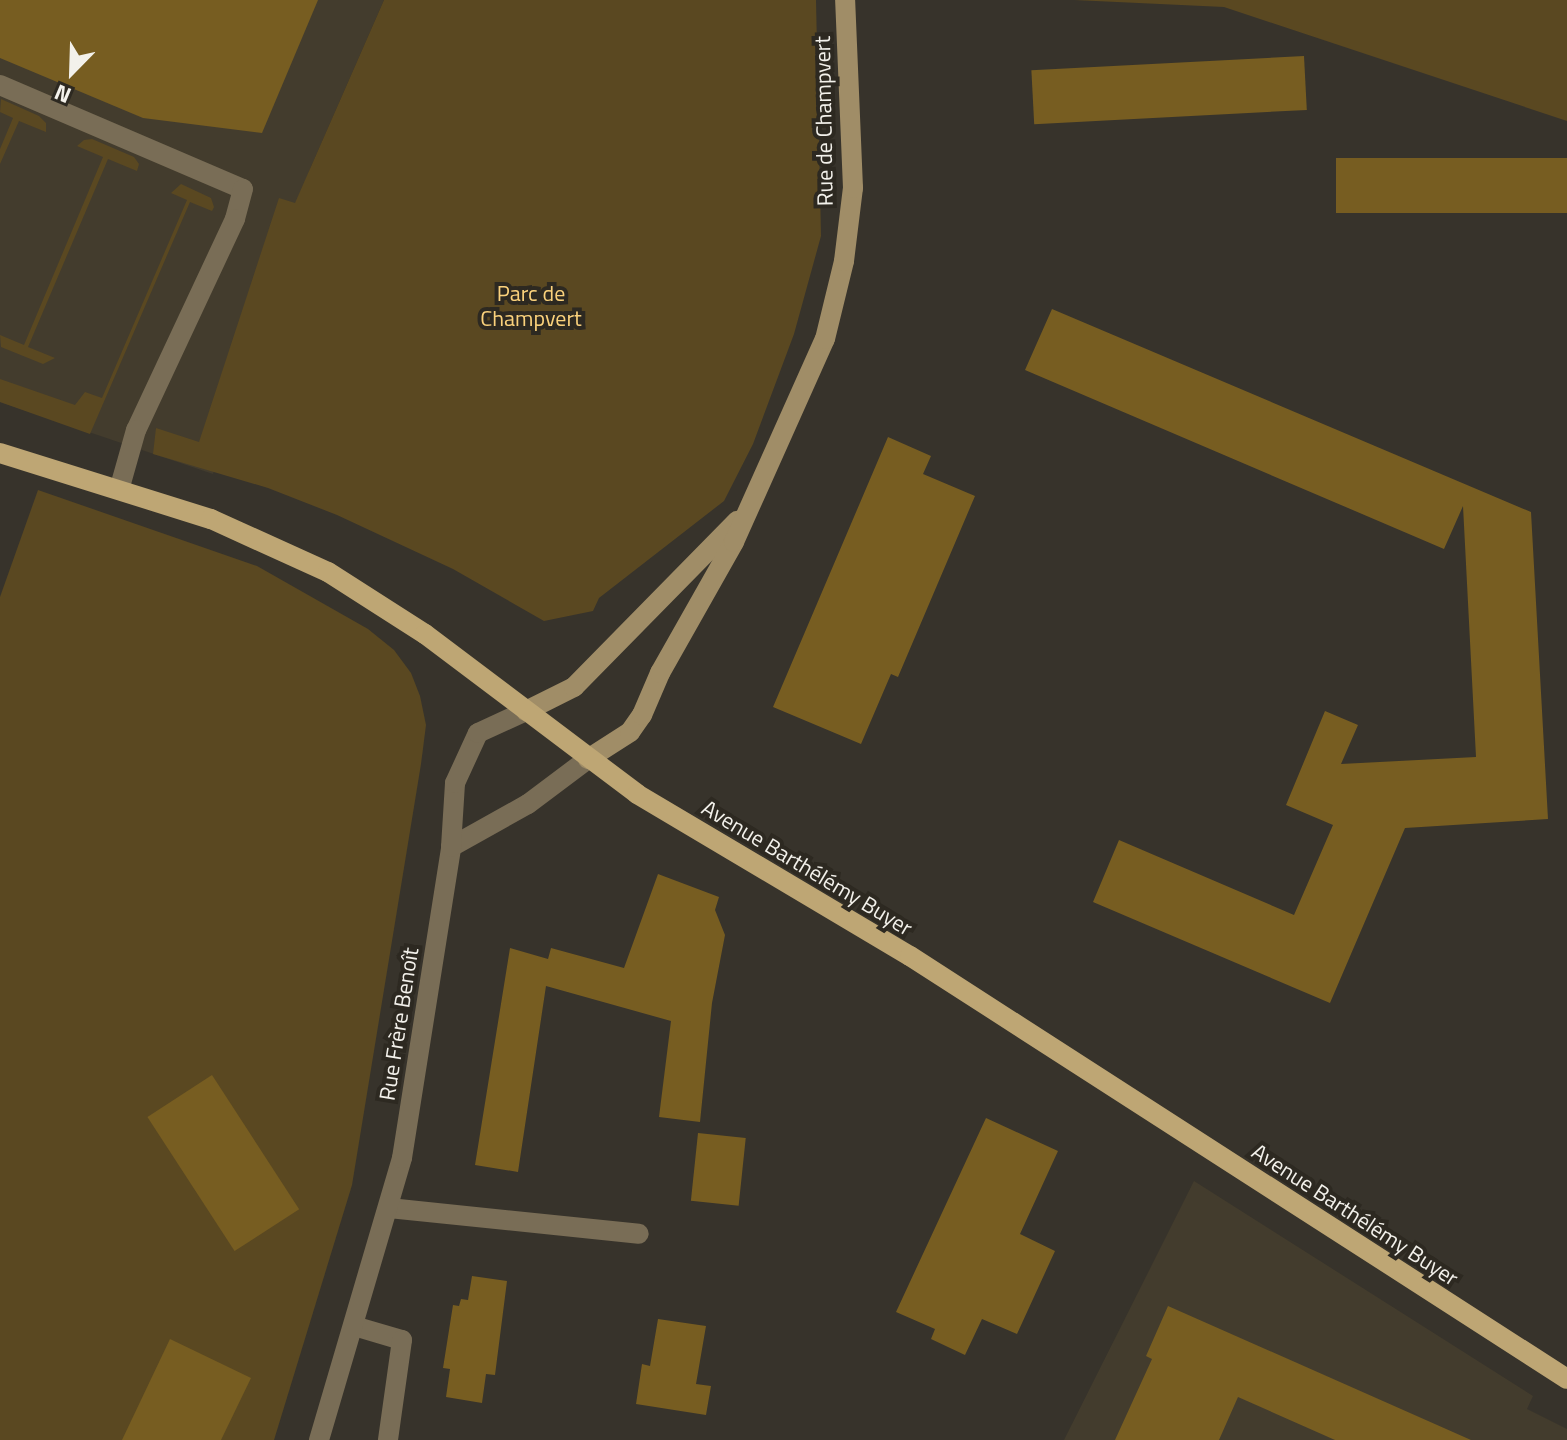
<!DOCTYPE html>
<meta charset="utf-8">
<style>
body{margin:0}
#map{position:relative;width:1567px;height:1440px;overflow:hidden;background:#37332b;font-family:"Titillium Web",sans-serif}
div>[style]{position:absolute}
.built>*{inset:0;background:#433c2d}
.green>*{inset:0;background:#5a4821}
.building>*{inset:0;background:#775d21;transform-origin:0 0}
.lane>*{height:20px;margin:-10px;padding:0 10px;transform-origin:10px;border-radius:10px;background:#796d56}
.street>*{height:20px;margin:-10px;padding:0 10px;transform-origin:10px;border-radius:10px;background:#796d56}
.secondary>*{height:20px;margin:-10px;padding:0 10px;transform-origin:10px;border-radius:10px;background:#a08d67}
.primary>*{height:20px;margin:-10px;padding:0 10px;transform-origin:10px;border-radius:10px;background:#bea674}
span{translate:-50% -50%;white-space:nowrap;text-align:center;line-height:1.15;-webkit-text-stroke:8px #2d2921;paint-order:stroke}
.street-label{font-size:22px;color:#f3f1eb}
.park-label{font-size:22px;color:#fbd27c}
.north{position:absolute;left:32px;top:32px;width:80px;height:80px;-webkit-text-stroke:6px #2d2921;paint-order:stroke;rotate:203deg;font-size:22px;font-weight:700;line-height:32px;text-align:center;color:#f3f1eb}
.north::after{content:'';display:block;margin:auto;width:28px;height:36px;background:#f3f1eb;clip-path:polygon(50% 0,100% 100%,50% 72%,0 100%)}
</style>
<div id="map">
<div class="built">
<i style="clip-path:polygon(0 0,384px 0,310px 169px,213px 474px,0 402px)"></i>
<i style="clip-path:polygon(1194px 1181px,1533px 1396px,1527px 1409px,1567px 1429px,1567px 1440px,1064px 1440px)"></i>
</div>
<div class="green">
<i style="clip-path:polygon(384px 0,816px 0,821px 236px,794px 334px,753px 444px,724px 501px,599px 598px,593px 611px,544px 621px,453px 569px,337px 515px,268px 488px,153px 454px,156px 428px,199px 442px,279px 198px,295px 203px)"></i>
<i style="clip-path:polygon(1074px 0,1567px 0,1567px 121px,1224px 7px)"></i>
<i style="clip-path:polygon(1px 99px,39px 116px,46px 123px,46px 132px,19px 121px,0 164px,0 149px,13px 118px,0 112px)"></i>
<i style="clip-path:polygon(92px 139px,134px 157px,139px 164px,137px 171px,108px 159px,28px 347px,55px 358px,43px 364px,1px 347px,0 335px,24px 345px,103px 157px,77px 146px,84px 140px)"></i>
<i style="clip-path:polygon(181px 184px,211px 198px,214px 207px,212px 211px,190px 202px,90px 434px,0 402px,0 379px,75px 405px,85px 392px,102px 398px,187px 200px,171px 193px)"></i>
<i style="clip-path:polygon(38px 490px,257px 566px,368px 629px,394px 650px,411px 673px,420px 696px,426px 725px,421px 764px,352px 1185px,274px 1440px,0 1440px,0 597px)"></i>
</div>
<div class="building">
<i style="clip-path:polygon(0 0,318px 0,262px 133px,143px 118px,0 58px)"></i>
<i style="left:1304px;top:56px;width:54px;height:273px;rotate:87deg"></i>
<i style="left:1567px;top:158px;width:55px;height:231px;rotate:90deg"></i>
<i style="clip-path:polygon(1052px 309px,1531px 512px,1548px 819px,1405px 828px,1330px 1003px,1093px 902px,1119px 840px,1294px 915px,1333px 825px,1286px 805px,1325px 711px,1358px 725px,1341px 764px,1476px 757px,1463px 506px,1444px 549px,1025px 370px)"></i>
<i style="clip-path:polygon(888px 437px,931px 456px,923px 474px,975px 496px,898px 677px,891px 674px,861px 744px,773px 707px)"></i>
<i style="clip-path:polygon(658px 874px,719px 897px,715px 910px,725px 935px,712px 1003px,700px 1122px,659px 1117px,671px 1021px,546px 986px,518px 1172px,475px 1165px,510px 948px,548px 959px,551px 948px,624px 968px)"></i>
<i style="left:212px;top:1075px;width:160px;height:77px;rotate:57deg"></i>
<i style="clip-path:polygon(986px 1118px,1058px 1151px,1020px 1234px,1055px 1251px,1017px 1334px,982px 1319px,965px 1355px,931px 1339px,935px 1329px,896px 1312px)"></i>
<i style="left:698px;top:1133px;width:48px;height:68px;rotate:6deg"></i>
<i style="clip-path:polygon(472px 1276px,507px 1281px,495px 1375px,486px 1374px,482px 1403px,446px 1397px,450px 1369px,443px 1368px,453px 1305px,459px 1306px,461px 1299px,468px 1300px)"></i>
<i style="clip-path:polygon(1168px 1306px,1471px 1440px,1335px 1440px,1238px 1397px,1219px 1440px,1115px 1440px,1152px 1359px,1146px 1356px)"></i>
<i style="clip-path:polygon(658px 1319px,706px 1326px,696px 1384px,711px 1386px,706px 1415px,636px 1404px,642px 1364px,650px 1366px)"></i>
<i style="clip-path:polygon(170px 1339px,251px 1378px,221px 1440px,122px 1440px)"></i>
</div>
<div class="lane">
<i style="left:0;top:85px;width:264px;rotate:23.2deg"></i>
<i style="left:243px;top:189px;width:31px;rotate:105deg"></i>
<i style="left:235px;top:219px;width:233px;rotate:115.1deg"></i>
<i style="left:136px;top:430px;width:62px;rotate:105.8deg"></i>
<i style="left:354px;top:1326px;width:50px;rotate:16.3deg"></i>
<i style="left:402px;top:1340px;width:101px;rotate:98deg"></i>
</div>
<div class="street">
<i style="left:451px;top:847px;width:88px;rotate:-29.2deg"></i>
<i style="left:528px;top:804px;width:75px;rotate:-36.9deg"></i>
<i style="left:389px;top:1208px;width:251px;rotate:5.9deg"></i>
<i style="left:319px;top:1440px;width:294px;rotate:-73.6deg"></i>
<i style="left:402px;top:1158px;width:315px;rotate:-81deg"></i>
<i style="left:451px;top:847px;width:64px;rotate:-86.4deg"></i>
<i style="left:455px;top:783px;width:55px;rotate:-65.3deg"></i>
<i style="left:478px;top:733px;width:53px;rotate:-24.6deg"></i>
</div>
<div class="secondary">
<i style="left:526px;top:711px;width:54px;rotate:-26.6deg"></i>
<i style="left:574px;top:687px;width:233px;rotate:-45.5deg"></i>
<i style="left:588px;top:759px;width:50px;rotate:-32.7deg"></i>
<i style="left:630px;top:732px;width:21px;rotate:-55deg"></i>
<i style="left:642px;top:715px;width:46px;rotate:-66.8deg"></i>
<i style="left:660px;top:673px;width:150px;rotate:-60.5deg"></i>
<i style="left:734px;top:542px;width:222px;rotate:-65.9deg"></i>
<i style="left:825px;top:339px;width:80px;rotate:-76.3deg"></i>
<i style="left:844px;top:261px;width:74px;rotate:-83deg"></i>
<i style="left:853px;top:188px;width:188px;rotate:-92.4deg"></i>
</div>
<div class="primary">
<i style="left:0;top:453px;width:221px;rotate:17.4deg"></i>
<i style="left:211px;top:519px;width:128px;rotate:24.4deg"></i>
<i style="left:328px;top:572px;width:115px;rotate:32.6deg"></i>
<i style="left:425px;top:634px;width:266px;rotate:37deg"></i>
<i style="left:637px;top:794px;width:317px;rotate:30.7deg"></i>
<i style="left:910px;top:956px;width:781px;rotate:32.77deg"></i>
</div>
<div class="street-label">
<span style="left:824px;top:121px;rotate:-91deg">Rue de Champvert</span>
<span style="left:807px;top:868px;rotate:31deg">Avenue Barthélémy Buyer</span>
<span style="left:399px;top:1024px;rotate:-81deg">Rue Frère Benoît</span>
<span style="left:1355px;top:1215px;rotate:33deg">Avenue Barthélémy Buyer</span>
</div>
<div class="park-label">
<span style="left:531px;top:306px">Parc de<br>Champvert</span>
</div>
<div class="north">N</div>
</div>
